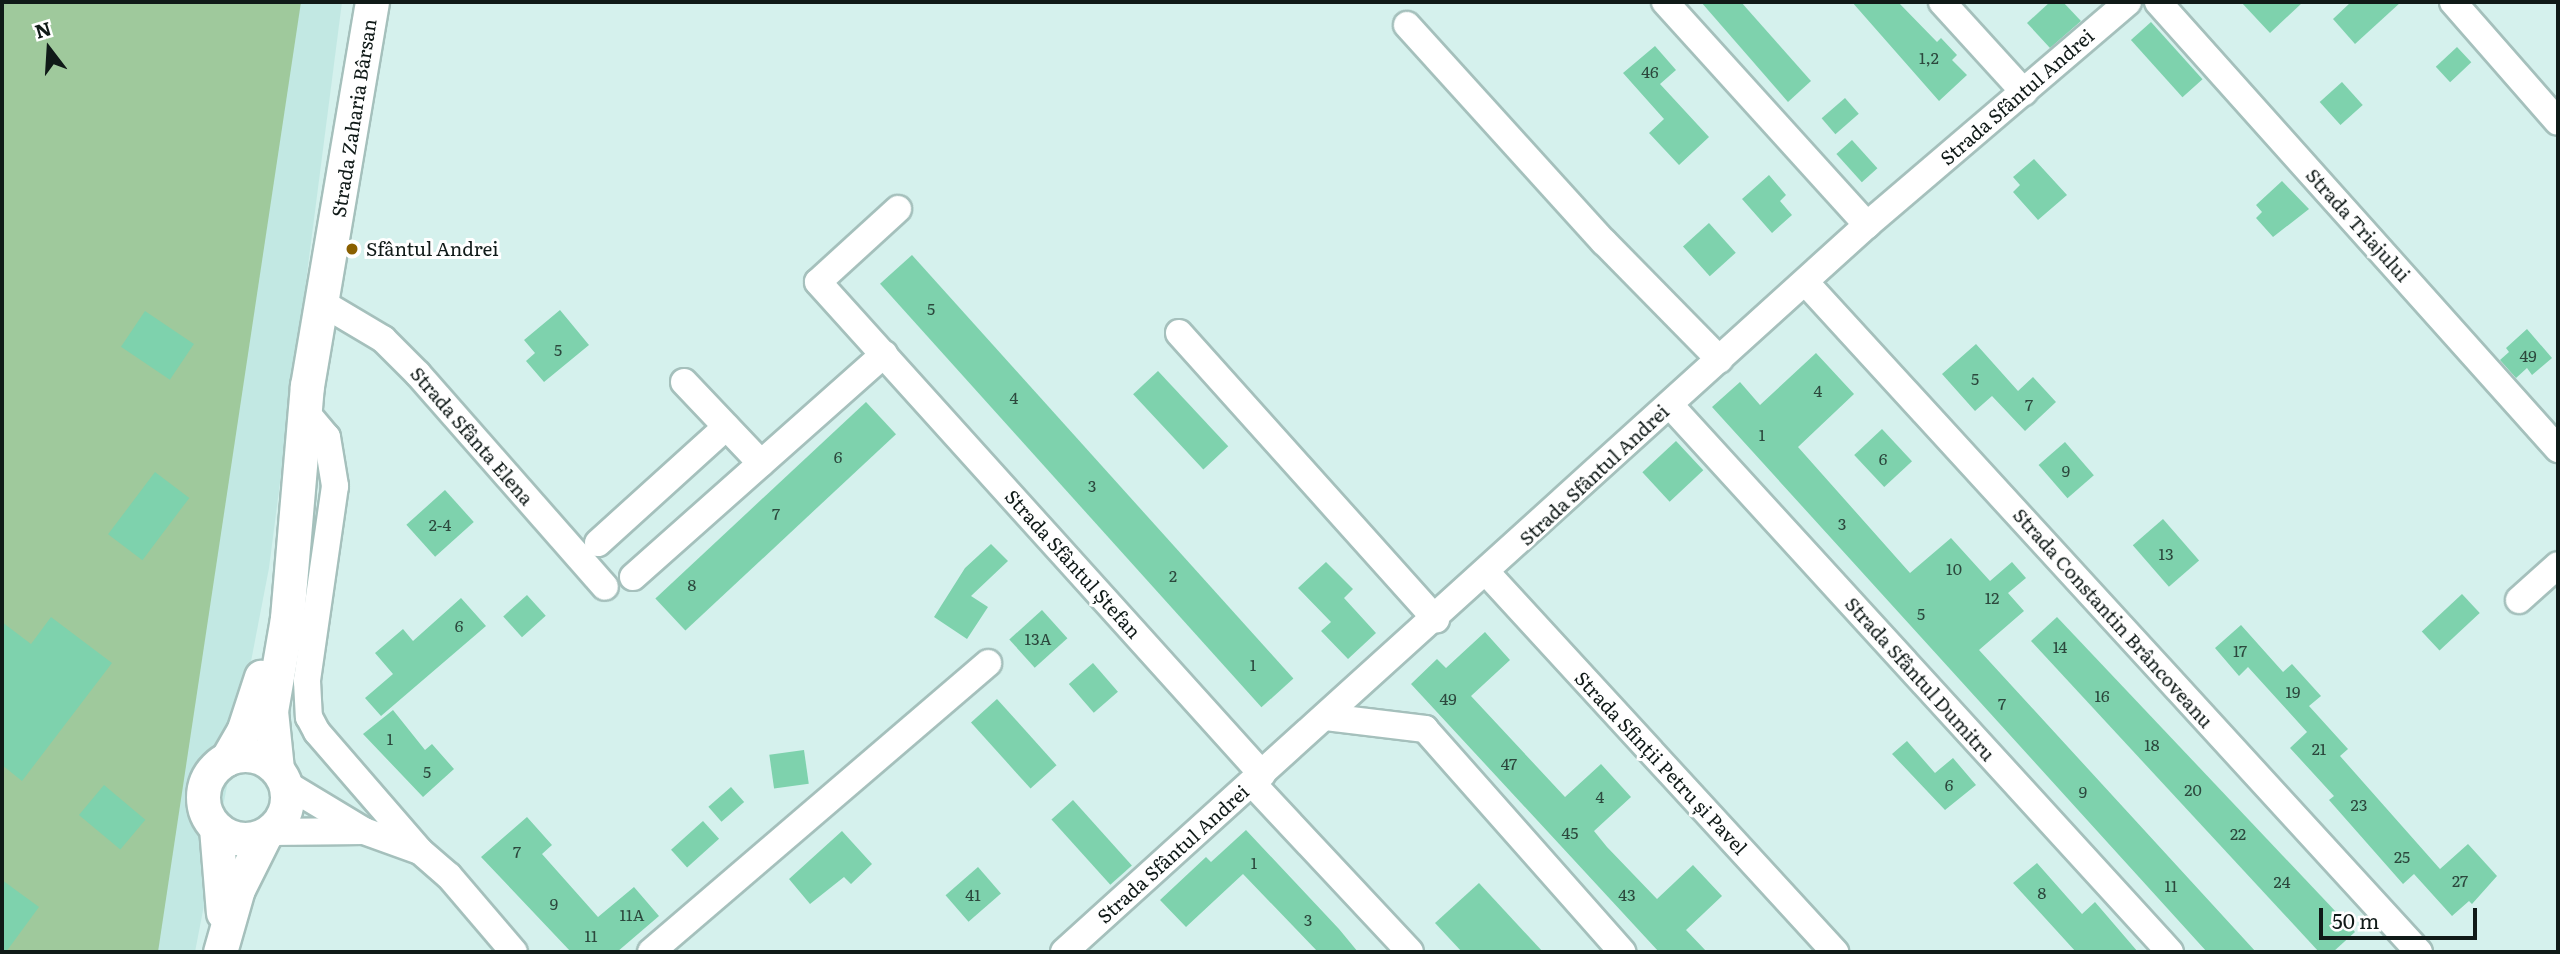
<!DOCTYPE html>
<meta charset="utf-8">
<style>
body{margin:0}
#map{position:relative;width:2560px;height:954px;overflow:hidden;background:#d5f1ed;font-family:Literata,serif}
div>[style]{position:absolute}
.built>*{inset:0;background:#c2e8e3}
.green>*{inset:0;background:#9fc99c}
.building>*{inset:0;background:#7ed2ad;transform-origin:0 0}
.roads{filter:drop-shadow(2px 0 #a5c0bc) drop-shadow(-2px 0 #a5c0bc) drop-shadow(0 2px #a5c0bc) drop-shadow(0 -2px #a5c0bc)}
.minor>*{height:26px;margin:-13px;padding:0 13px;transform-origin:13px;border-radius:13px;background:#fff}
.major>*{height:33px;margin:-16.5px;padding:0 16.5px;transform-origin:16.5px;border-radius:16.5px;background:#fff}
.major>.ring{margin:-16.5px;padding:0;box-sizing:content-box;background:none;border:33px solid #fff;border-radius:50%}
.dots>*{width:19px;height:19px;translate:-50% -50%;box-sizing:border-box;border:4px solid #fff;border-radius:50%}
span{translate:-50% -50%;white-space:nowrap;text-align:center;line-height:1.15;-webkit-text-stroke:6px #fff;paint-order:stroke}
.number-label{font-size:16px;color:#2c483d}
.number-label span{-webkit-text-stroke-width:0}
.street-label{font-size:19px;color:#101a18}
.poi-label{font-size:19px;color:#101a18}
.left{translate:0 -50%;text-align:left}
.frame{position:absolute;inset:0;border:4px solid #101a18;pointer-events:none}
.north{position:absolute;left:14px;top:14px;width:70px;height:70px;-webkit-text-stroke:5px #fff;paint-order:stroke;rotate:343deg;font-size:19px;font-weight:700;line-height:28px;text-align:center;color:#101a18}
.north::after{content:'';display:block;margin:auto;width:24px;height:32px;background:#101a18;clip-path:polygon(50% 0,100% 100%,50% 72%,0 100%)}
.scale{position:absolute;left:2319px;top:908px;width:158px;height:32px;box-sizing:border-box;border:4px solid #101a18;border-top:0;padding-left:9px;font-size:21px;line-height:24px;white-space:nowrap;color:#101a18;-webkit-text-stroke:5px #fff;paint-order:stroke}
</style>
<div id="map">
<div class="built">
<i style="clip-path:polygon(2px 2px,342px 2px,269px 568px,195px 952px,2px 952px)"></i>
</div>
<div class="green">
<i style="clip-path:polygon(2px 2px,301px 2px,158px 952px,2px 952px)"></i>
</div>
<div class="building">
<i style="clip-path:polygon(1701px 2px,1741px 2px,1811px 81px,1788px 102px)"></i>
<i style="clip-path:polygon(1852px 2px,1898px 2px,1937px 42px,1941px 38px,1957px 55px,1952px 60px,1967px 75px,1939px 101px)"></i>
<i style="clip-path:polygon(2050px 2px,2063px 2px,2081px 21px,2050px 48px,2027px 23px)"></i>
<i style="clip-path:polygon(2241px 2px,2303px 2px,2270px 33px)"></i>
<i style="clip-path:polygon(2351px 2px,2401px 2px,2355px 44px,2333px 19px)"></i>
<i style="left:2151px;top:22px;width:77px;height:27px;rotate:48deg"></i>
<i style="clip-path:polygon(1655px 46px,1676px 70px,1660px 84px,1709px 137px,1679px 165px,1649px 133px,1664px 119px,1623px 73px)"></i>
<i style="left:2457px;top:47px;width:21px;height:29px;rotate:47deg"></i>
<i style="left:2342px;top:82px;width:31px;height:30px;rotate:48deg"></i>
<i style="left:1845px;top:98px;width:21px;height:31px;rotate:49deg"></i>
<i style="left:1852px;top:140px;width:38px;height:21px;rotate:48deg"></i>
<i style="clip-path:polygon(2034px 159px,2067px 195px,2038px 220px,2013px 192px,2020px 185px,2013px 177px)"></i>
<i style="clip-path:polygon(1769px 175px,1786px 195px,1780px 201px,1792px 215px,1772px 233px,1742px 199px)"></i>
<i style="clip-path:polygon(2282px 181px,2309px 209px,2273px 237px,2256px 218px,2262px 212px,2256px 205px)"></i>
<i style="left:1709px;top:223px;width:40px;height:35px;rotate:48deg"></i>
<i style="left:912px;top:255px;width:570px;height:43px;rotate:48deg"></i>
<i style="clip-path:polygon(560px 310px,589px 345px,544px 382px,526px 361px,535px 353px,524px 340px)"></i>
<i style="left:145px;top:311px;width:59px;height:43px;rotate:34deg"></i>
<i style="clip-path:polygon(2527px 329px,2552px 358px,2532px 375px,2527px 368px,2516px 378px,2500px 360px,2509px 352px,2506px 348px)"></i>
<i style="clip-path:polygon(1976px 344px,2018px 391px,2033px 377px,2056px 402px,2025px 431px,1992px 396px,1975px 411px,1942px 374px)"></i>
<i style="clip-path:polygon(1816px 353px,1854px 394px,1798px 447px,1910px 573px,1951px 538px,1990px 581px,2012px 562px,2026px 578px,2008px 593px,2024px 611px,1979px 650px,2256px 952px,2207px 952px,1712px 407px,1740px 382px,1760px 405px)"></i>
<i style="left:1158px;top:371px;width:103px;height:34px;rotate:47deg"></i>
<i style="left:866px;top:402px;width:44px;height:288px;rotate:47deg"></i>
<i style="left:1882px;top:429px;width:44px;height:38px;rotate:47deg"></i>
<i style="left:1676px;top:441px;width:40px;height:46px;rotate:47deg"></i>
<i style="left:2065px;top:442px;width:44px;height:35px;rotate:49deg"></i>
<i style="left:155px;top:472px;width:43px;height:78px;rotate:37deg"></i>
<i style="left:445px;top:490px;width:43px;height:52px;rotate:48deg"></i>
<i style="left:2163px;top:519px;width:55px;height:40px;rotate:49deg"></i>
<i style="clip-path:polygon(991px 544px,1008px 561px,971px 596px,988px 607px,967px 639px,934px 617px,965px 568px)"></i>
<i style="clip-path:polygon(1326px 562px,1353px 589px,1344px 598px,1376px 633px,1348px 659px,1321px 631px,1331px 622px,1298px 588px)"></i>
<i style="left:2462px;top:594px;width:26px;height:55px;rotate:47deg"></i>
<i style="left:527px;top:595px;width:28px;height:32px;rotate:48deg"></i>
<i style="clip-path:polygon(461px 598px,486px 626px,381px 716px,365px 698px,393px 674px,375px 653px,403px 629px,413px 641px)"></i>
<i style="left:1042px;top:610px;width:38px;height:44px;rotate:48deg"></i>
<i style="clip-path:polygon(51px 617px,112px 663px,22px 781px,2px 765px,2px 622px,31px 644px)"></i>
<i style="clip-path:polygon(2057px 617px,2355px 932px,2333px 952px,2319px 952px,2031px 641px)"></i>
<i style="clip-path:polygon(2241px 625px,2283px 672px,2292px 664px,2321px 696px,2309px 706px,2348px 749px,2340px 756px,2440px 869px,2468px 844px,2497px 876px,2472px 904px,2469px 901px,2452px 916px,2414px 874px,2403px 884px,2329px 800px,2334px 796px,2290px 748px,2307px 732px,2248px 667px,2239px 676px,2215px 648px)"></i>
<i style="clip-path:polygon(1485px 632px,1510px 660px,1471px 696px,1565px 797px,1601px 764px,1631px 797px,1594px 831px,1607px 847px,1657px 899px,1693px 865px,1722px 896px,1686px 930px,1707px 952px,1659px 952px,1411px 684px,1437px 659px,1446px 668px)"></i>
<i style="left:1093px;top:663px;width:38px;height:32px;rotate:49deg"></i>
<i style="left:997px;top:699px;width:89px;height:35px;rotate:48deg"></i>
<i style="clip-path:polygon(393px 710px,425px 750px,432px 744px,454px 769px,423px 797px,363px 734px)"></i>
<i style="clip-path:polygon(1907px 741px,1935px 773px,1953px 758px,1976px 785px,1945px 810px,1892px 754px)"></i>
<i style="left:804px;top:750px;width:34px;height:35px;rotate:82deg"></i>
<i style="left:104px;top:785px;width:54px;height:39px;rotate:40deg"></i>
<i style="left:731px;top:787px;width:20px;height:30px;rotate:49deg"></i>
<i style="left:1073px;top:800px;width:88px;height:29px;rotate:48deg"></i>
<i style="clip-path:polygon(527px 817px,552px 845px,542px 854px,598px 917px,634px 887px,659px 916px,617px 952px,571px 952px,481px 857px)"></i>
<i style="left:703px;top:821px;width:24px;height:43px;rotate:48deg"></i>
<i style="clip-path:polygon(1246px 830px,1339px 929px,1358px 952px,1318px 952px,1243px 874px,1186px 927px,1160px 900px,1206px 857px,1211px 862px)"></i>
<i style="clip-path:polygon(842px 831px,872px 864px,851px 884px,844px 877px,810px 904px,789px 879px)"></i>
<i style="clip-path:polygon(2037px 863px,2082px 914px,2095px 902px,2138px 952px,2076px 952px,2013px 883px)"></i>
<i style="left:978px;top:867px;width:35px;height:43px;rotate:49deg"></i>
<i style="clip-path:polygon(2px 880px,39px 907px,6px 952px,2px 952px)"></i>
<i style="clip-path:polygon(1479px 883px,1543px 952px,1462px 952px,1435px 923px)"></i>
</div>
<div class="roads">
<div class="minor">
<i style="left:1665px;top:2px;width:301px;rotate:47.8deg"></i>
<i style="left:1942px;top:2px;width:122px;rotate:47.7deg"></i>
<i style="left:2158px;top:2px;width:600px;rotate:48.18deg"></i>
<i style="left:2453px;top:2px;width:159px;rotate:48.8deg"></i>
<i style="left:1407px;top:25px;width:293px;rotate:47.8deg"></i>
<i style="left:1604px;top:242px;width:165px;rotate:45.5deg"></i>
<i style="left:898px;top:209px;width:108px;rotate:137.6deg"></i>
<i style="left:818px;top:282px;width:663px;rotate:47.94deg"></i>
<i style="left:1807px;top:284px;width:906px;rotate:47.51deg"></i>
<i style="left:324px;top:304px;width:69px;rotate:30.7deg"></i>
<i style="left:383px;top:339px;width:49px;rotate:45deg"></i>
<i style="left:418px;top:374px;width:283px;rotate:48.7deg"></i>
<i style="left:1179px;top:333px;width:385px;rotate:48.1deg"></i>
<i style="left:684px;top:382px;width:112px;rotate:46.5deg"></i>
<i style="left:1670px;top:405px;width:741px;rotate:47.57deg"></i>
<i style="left:305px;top:411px;width:34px;rotate:50deg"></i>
<i style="left:327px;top:437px;width:50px;rotate:80.7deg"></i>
<i style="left:335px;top:486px;width:197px;rotate:98.2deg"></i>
<i style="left:307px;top:681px;width:36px;rotate:87deg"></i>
<i style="left:309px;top:717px;width:17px;rotate:62deg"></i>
<i style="left:317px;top:732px;width:157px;rotate:49.1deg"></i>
<i style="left:598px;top:543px;width:173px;rotate:-42.2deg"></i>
<i style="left:1487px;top:573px;width:515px;rotate:47.44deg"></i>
<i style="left:633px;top:577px;width:336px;rotate:-41.6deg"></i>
<i style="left:2519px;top:600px;width:52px;rotate:-41.9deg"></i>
<i style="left:1326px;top:717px;width:100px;rotate:6.9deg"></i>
<i style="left:1425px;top:729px;width:298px;rotate:48.5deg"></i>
<i style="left:1252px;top:783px;width:231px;rotate:46.9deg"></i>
<i style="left:286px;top:784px;width:91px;rotate:31.1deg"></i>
<i style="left:364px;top:831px;width:59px;rotate:19.7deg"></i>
<i style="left:420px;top:851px;width:38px;rotate:41deg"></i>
<i style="left:449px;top:876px;width:100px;rotate:49.5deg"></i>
<i style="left:270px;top:832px;width:94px;rotate:-0.6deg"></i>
<i style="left:651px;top:952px;width:444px;rotate:-40.6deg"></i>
<i style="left:1064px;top:952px;width:1083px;rotate:-42.16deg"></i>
<i style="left:1867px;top:225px;width:343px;rotate:-40.5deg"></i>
</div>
<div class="major">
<i class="ring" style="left:203px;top:755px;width:51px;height:51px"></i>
<i style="left:227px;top:759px;width:34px;rotate:-60deg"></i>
<i style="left:244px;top:729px;width:55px;rotate:-71.9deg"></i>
<i style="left:277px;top:769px;width:58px;rotate:-95.9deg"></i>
<i style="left:271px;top:711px;width:94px;rotate:-80.2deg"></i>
<i style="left:287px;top:618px;width:233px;rotate:-85.1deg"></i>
<i style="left:307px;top:386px;width:389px;rotate:-80.4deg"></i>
<i style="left:216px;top:828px;width:85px;rotate:85.3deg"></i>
<i style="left:220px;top:952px;width:66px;rotate:-74.1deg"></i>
<i style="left:238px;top:889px;width:60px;rotate:-63.4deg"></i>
</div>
</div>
<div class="dots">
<i style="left:352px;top:249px;background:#8a6000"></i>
</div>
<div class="number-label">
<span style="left:1929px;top:57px">1,2</span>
<span style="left:1650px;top:71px">46</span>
<span style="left:931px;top:308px">5</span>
<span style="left:558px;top:349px">5</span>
<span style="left:2528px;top:355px">49</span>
<span style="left:1975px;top:378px">5</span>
<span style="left:1818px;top:390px">4</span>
<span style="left:1014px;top:397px">4</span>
<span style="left:2029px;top:404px">7</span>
<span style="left:1762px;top:434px">1</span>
<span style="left:838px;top:456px">6</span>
<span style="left:1883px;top:458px">6</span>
<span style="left:2066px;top:470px">9</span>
<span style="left:1092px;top:485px">3</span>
<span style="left:776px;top:513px">7</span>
<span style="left:1842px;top:523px">3</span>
<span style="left:440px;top:524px">2-4</span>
<span style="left:2166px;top:553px">13</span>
<span style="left:1954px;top:568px">10</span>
<span style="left:1173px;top:575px">2</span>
<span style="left:692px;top:584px">8</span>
<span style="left:1992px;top:597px">12</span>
<span style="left:1921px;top:613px">5</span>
<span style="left:459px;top:625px">6</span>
<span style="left:1038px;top:638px">13A</span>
<span style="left:2060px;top:646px">14</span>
<span style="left:2240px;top:650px">17</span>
<span style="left:1253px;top:664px">1</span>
<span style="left:2293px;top:691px">19</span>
<span style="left:2102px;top:695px">16</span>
<span style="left:1448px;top:698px">49</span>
<span style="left:2002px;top:703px">7</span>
<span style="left:390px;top:738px">1</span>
<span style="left:2152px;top:744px">18</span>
<span style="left:2319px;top:748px">21</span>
<span style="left:1509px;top:763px">47</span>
<span style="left:427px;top:771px">5</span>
<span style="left:1949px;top:784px">6</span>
<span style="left:2193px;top:789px">20</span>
<span style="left:2083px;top:791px">9</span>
<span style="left:1600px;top:796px">4</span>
<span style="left:2359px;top:804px">23</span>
<span style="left:1570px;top:832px">45</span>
<span style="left:2238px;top:833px">22</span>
<span style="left:517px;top:851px">7</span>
<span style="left:2402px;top:856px">25</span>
<span style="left:1254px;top:862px">1</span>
<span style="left:2460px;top:880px">27</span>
<span style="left:2282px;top:881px">24</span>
<span style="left:2171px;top:885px">11</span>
<span style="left:2042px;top:892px">8</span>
<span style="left:973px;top:894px">41</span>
<span style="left:1627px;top:894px">43</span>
<span style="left:554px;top:903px">9</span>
<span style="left:632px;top:914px">11A</span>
<span style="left:1308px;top:919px">3</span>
<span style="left:591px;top:935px">11</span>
</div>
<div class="street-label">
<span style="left:2017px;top:97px;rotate:-41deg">Strada Sfântul Andrei</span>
<span style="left:354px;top:118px;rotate:-81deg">Strada Zaharia Bârsan</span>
<span style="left:2358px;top:225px;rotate:48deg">Strada Triajului</span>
<span style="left:472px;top:436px;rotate:49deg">Strada Sfânta Elena</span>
<span style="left:1594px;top:475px;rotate:-43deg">Strada Sfântul Andrei</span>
<span style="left:1073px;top:564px;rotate:48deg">Strada Sfântul Ștefan</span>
<span style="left:2113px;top:618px;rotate:48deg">Strada Constantin Brâncoveanu</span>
<span style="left:1920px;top:679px;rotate:48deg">Strada Sfântul Dumitru</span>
<span style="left:1661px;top:763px;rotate:47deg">Strada Sfinții Petru și Pavel</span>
<span style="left:1173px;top:854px;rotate:-42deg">Strada Sfântul Andrei</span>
</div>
<div class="poi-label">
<span class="left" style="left:366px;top:249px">Sfântul Andrei</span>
</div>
<div class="frame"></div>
<div class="north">N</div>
<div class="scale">50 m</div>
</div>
